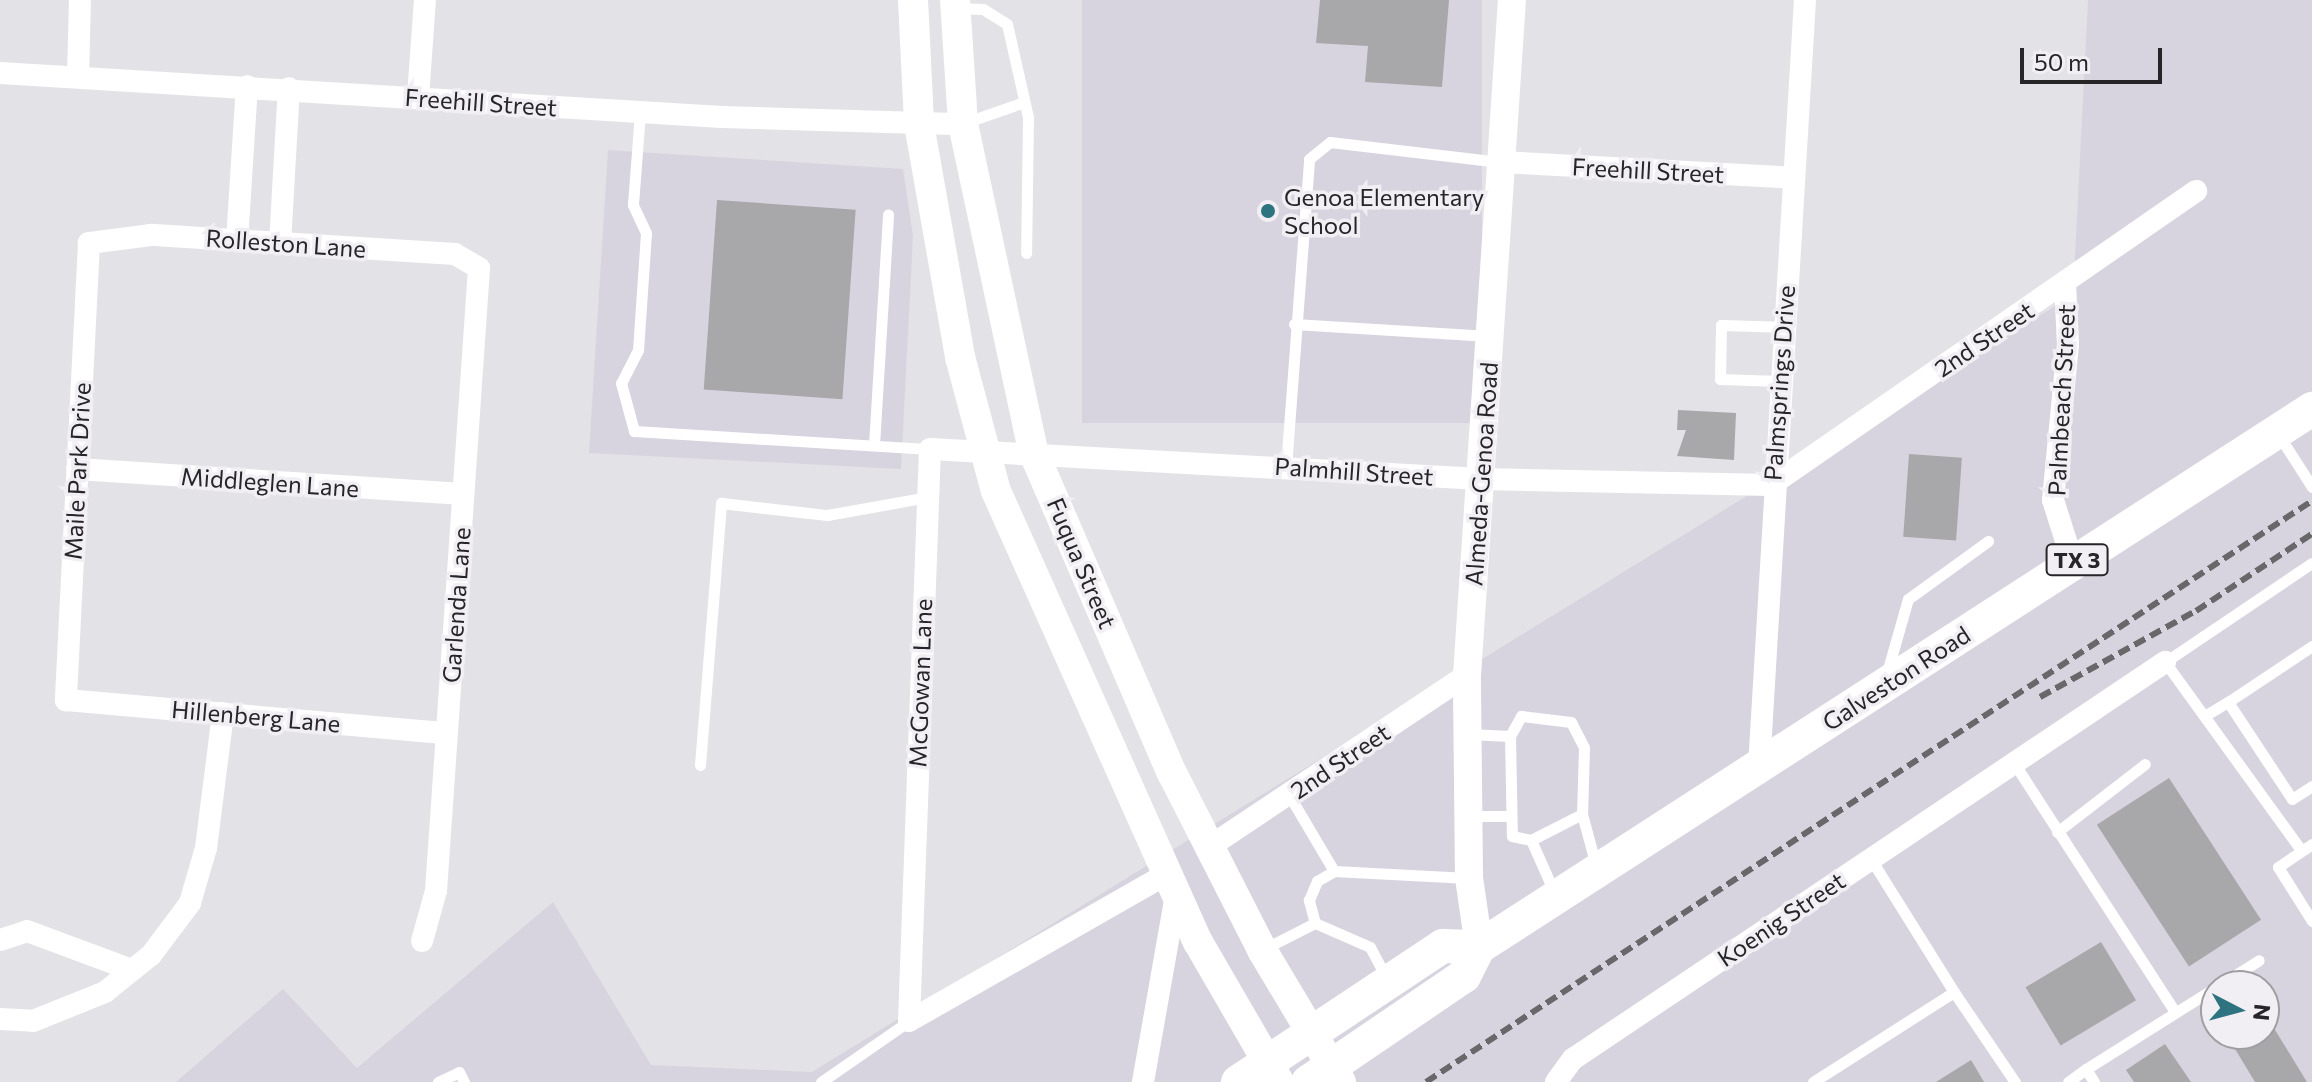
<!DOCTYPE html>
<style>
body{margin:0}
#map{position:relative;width:2312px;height:1082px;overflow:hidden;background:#e3e2e6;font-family:Commissioner,sans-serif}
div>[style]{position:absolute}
.built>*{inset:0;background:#d8d4df;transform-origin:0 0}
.building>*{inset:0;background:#a8a7aa;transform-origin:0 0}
.service>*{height:11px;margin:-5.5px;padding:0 5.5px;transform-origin:5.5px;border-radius:5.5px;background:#fff}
.minor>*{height:22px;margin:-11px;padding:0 11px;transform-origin:11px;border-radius:11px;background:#fff}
.tertiary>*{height:28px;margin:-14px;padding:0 14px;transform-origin:14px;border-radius:14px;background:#fff}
.secondary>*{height:30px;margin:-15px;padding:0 15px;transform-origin:15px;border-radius:15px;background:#fff}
.primary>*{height:34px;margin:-17px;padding:0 17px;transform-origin:17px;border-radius:17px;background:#fff}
.rail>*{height:6px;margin-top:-3px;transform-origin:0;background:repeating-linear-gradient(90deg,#686769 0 12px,transparent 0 18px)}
.dots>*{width:22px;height:22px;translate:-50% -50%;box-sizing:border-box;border:4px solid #f1eff3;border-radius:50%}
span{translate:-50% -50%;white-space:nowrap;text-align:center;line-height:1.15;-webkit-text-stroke:7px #f1eff3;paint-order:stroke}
.shield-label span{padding:2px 6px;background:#f1eff3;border:2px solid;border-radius:6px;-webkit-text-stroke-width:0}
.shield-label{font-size:22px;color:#262527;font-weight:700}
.street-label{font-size:24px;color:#262527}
.poi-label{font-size:24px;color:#262527}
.left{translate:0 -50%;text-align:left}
.north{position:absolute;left:2200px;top:970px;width:80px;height:80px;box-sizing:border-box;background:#f1eff3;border:2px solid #a09ea1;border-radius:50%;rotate:96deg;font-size:22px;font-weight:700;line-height:32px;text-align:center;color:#262527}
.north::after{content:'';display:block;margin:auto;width:28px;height:36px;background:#2d7480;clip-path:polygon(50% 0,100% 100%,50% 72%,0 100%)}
.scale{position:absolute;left:2020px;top:48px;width:142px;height:36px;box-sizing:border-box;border:4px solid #262527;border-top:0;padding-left:10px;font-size:24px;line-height:28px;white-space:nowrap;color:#262527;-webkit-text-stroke:6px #f1eff3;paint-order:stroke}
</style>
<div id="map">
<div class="built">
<i style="left:1082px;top:0;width:400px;height:423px"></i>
<i style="clip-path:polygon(evenodd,2088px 0,2312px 0,2312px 1082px,176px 1082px,283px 989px,357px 1068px,553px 902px,651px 1065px,812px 1072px,2073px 295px,2088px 0,2216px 986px,2264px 986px,2264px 1034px,2216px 1034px,2216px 986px)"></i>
<i style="clip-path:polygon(608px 150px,903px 169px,913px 236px,901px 469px,589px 453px)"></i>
</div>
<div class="building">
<i style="clip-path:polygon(1320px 0,1449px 0,1442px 87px,1365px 82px,1368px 46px,1316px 43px)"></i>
<i style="left:717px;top:200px;width:139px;height:190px;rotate:4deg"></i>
<i style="clip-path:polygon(1678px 410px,1736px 413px,1734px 460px,1677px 456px,1686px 430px,1677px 430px)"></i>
<i style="left:1909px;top:454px;width:53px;height:83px;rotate:4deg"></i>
<i style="left:2169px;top:778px;width:169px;height:86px;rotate:57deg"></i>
<i style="left:2101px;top:942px;width:68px;height:88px;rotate:59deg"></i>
<i style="clip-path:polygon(2264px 1012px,2307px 1082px,2255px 1082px,2226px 1034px,2264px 1034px)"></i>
<i style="clip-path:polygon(2165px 1044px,2191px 1082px,2134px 1082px,2126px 1070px)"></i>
<i style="clip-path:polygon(1971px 1060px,1984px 1082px,1936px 1082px)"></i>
</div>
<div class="service">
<i style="left:955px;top:8px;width:28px;rotate:2deg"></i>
<i style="left:983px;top:9px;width:28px;rotate:32deg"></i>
<i style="left:1007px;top:24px;width:95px;rotate:77.3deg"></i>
<i style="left:1028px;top:117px;width:136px;rotate:90.8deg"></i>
<i style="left:640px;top:113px;width:92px;rotate:94.4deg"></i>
<i style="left:633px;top:205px;width:31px;rotate:65deg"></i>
<i style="left:646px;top:233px;width:117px;rotate:93.9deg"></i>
<i style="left:638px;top:350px;width:37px;rotate:117deg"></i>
<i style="left:621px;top:383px;width:50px;rotate:74.8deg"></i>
<i style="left:634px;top:431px;width:297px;rotate:3.5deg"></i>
<i style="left:967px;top:122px;width:60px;rotate:-19.3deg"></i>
<i style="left:1294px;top:324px;width:195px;rotate:3.5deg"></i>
<i style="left:1779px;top:381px;width:59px;rotate:-178.1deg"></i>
<i style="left:1720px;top:379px;width:54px;rotate:-88.9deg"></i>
<i style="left:1721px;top:325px;width:62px;rotate:1.8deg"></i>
<i style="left:2278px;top:434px;width:63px;rotate:57.3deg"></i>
<i style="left:874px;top:445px;width:231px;rotate:-86.5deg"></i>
<i style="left:1286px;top:467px;width:309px;rotate:-85.7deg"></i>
<i style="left:1309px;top:159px;width:27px;rotate:-39deg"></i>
<i style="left:1330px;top:142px;width:171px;rotate:6.7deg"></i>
<i style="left:2312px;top:646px;width:101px;rotate:146.3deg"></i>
<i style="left:2228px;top:702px;width:116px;rotate:56.6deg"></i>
<i style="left:2292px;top:799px;width:24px;rotate:-33deg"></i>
<i style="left:1886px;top:676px;width:80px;rotate:-74.1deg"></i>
<i style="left:1908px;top:599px;width:99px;rotate:-35.9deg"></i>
<i style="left:2206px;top:715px;width:26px;rotate:-31deg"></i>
<i style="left:1468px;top:734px;width:42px;rotate:2.7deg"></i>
<i style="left:1510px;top:736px;width:23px;rotate:-61deg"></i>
<i style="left:1521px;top:716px;width:50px;rotate:6.8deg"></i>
<i style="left:1571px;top:722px;width:29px;rotate:63deg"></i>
<i style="left:1584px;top:748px;width:66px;rotate:91.7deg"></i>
<i style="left:1582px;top:814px;width:54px;rotate:74.9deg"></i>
<i style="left:1510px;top:736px;width:100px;rotate:88.9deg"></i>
<i style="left:1512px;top:836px;width:19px;rotate:12deg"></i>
<i style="left:1531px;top:840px;width:57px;rotate:-27deg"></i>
<i style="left:2014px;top:763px;width:293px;rotate:57.1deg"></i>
<i style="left:700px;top:765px;width:263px;rotate:-85.4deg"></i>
<i style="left:721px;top:503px;width:107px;rotate:6.5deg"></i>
<i style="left:827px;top:515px;width:103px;rotate:-10.1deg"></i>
<i style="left:1289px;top:795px;width:88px;rotate:59.4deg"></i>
<i style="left:1468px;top:816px;width:39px"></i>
<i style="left:2057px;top:832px;width:111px;rotate:-37.7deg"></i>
<i style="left:1531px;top:840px;width:59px;rotate:66deg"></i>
<i style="left:2312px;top:844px;width:41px;rotate:145.9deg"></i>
<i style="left:2278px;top:867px;width:64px;rotate:57.8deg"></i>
<i style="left:2301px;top:850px;width:232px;rotate:-125.9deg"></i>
<i style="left:2165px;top:662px;width:177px;rotate:-34deg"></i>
<i style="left:1262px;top:950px;width:59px;rotate:-27deg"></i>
<i style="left:1387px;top:979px;width:36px;rotate:-118deg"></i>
<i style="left:1370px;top:947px;width:60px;rotate:-156.4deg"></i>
<i style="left:1315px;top:923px;width:24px;rotate:-105deg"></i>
<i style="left:1309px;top:900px;width:21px;rotate:-67deg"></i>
<i style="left:1317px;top:881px;width:20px;rotate:-30deg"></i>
<i style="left:1334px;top:871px;width:134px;rotate:3deg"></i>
<i style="left:1954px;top:992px;width:109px;rotate:55.9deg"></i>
<i style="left:438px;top:1082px;width:23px;rotate:-25deg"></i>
<i style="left:459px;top:1072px;width:11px;rotate:63deg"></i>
<i style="left:821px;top:1082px;width:107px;rotate:-34.7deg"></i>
<i style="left:1813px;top:1082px;width:167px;rotate:-32.6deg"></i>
<i style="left:1954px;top:992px;width:157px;rotate:-122deg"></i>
<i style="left:2068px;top:1082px;width:22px;rotate:-36deg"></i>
<i style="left:2094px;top:1082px;width:15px;rotate:-122deg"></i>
<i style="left:2086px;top:1069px;width:204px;rotate:-32.2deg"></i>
</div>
<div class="minor">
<i style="left:0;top:73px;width:723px;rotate:3.49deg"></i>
<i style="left:722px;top:117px;width:241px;rotate:1.7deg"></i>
<i style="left:78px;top:75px;width:75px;rotate:-88.5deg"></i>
<i style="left:418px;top:97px;width:97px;rotate:-85.9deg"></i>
<i style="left:1502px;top:162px;width:291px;rotate:3.1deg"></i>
<i style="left:237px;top:240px;width:154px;rotate:-86.3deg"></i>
<i style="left:280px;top:243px;width:155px;rotate:-86.7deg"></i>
<i style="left:2065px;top:283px;width:61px;rotate:87.2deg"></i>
<i style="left:2068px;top:344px;width:157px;rotate:95.5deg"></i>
<i style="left:2053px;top:500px;width:66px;rotate:72.4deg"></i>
<i style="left:77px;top:469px;width:387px;rotate:3.7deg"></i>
<i style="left:1771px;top:485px;width:517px;rotate:-34.67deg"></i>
<i style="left:1759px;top:767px;width:768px;rotate:-86.57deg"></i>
<i style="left:1212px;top:845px;width:306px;rotate:-33.7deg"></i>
<i style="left:0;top:940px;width:28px;rotate:-18deg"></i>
<i style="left:27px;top:931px;width:112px;rotate:20.4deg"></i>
<i style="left:422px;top:941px;width:52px;rotate:-74.4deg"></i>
<i style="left:436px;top:891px;width:624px;rotate:-86.05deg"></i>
<i style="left:479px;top:268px;width:28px;rotate:-150deg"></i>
<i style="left:455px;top:254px;width:305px;rotate:-176.4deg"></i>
<i style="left:151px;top:235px;width:63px;rotate:172.6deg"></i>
<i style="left:89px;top:243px;width:458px;rotate:92.9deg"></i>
<i style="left:66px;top:700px;width:382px;rotate:5deg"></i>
<i style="left:0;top:1019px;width:33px;rotate:3deg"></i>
<i style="left:33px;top:1021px;width:78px;rotate:-21.9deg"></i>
<i style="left:105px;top:992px;width:59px;rotate:-38.8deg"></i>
<i style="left:151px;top:955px;width:65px;rotate:-53.1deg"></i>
<i style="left:190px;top:903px;width:57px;rotate:-73.8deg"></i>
<i style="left:206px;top:848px;width:136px;rotate:-82.8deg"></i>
<i style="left:909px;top:1021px;width:572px;rotate:-87.9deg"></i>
<i style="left:930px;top:449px;width:552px;rotate:3.12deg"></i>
<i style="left:1481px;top:479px;width:290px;rotate:1.2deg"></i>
<i style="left:909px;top:1021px;width:301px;rotate:-29.7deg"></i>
<i style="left:1143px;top:1082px;width:195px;rotate:-80deg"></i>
<i style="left:1556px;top:1082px;width:29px;rotate:-54deg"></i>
<i style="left:1573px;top:1059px;width:713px;rotate:-33.85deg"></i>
</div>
<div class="tertiary">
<i style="left:1479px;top:947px;width:70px;rotate:-98.2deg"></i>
<i style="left:1469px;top:878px;width:203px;rotate:-90.6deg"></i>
<i style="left:1467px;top:675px;width:676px;rotate:-86.19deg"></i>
</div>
<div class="secondary">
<i style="left:913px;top:0;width:124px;rotate:87.2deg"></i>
<i style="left:919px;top:124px;width:237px;rotate:80deg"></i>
<i style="left:960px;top:357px;width:139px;rotate:75deg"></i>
<i style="left:996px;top:491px;width:494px;rotate:65.9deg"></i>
<i style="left:1198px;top:942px;width:162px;rotate:59.9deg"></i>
<i style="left:955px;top:0;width:124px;rotate:86.3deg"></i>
<i style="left:963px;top:124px;width:334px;rotate:77.9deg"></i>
<i style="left:1033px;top:451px;width:351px;rotate:66.7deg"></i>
<i style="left:1172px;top:773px;width:199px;rotate:63deg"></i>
<i style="left:1262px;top:950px;width:154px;rotate:59.1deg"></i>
</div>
<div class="primary">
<i style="left:1238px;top:1082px;width:246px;rotate:-33.6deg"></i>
<i style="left:1443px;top:946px;width:36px;rotate:2deg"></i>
<i style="left:1308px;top:1082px;width:189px;rotate:-34.2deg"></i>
<i style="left:1464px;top:976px;width:33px;rotate:-63deg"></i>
<i style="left:1479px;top:947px;width:992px;rotate:-32.86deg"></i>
</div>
<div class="rail">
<i style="left:2040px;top:697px;width:178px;rotate:-28.9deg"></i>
<i style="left:2196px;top:611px;width:139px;rotate:-33.6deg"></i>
<i style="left:1426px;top:1082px;width:1060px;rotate:-33.26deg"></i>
</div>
<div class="dots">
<i style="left:1268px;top:211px;background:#2d7480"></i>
</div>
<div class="shield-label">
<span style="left:2077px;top:560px">TX 3</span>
</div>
<div class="street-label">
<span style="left:481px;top:102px;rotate:4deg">Freehill Street</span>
<span style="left:1648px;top:170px;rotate:3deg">Freehill Street</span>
<span style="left:286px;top:243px;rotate:4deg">Rolleston Lane</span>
<span style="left:1984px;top:339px;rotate:-34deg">2nd Street</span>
<span style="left:1779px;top:383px;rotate:-86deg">Palmsprings Drive</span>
<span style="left:2061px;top:400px;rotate:-87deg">Palmbeach Street</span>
<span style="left:77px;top:471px;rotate:-87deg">Maile Park Drive</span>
<span style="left:1354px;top:471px;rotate:4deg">Palmhill Street</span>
<span style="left:1481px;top:474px;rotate:-86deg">Almeda-Genoa Road</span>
<span style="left:270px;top:482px;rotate:4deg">Middleglen Lane</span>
<span style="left:1082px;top:563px;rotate:67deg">Fuqua Street</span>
<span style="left:456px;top:605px;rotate:-86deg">Garlenda Lane</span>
<span style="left:1896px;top:678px;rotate:-33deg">Galveston Road</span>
<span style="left:920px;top:683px;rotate:-88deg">McGowan Lane</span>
<span style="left:256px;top:716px;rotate:5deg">Hillenberg Lane</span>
<span style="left:1340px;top:761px;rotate:-34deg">2nd Street</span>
<span style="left:1781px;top:919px;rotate:-34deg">Koenig Street</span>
</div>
<div class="poi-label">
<span class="left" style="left:1284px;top:211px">Genoa Elementary<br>School</span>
</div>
<div class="north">N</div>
<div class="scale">50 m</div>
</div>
